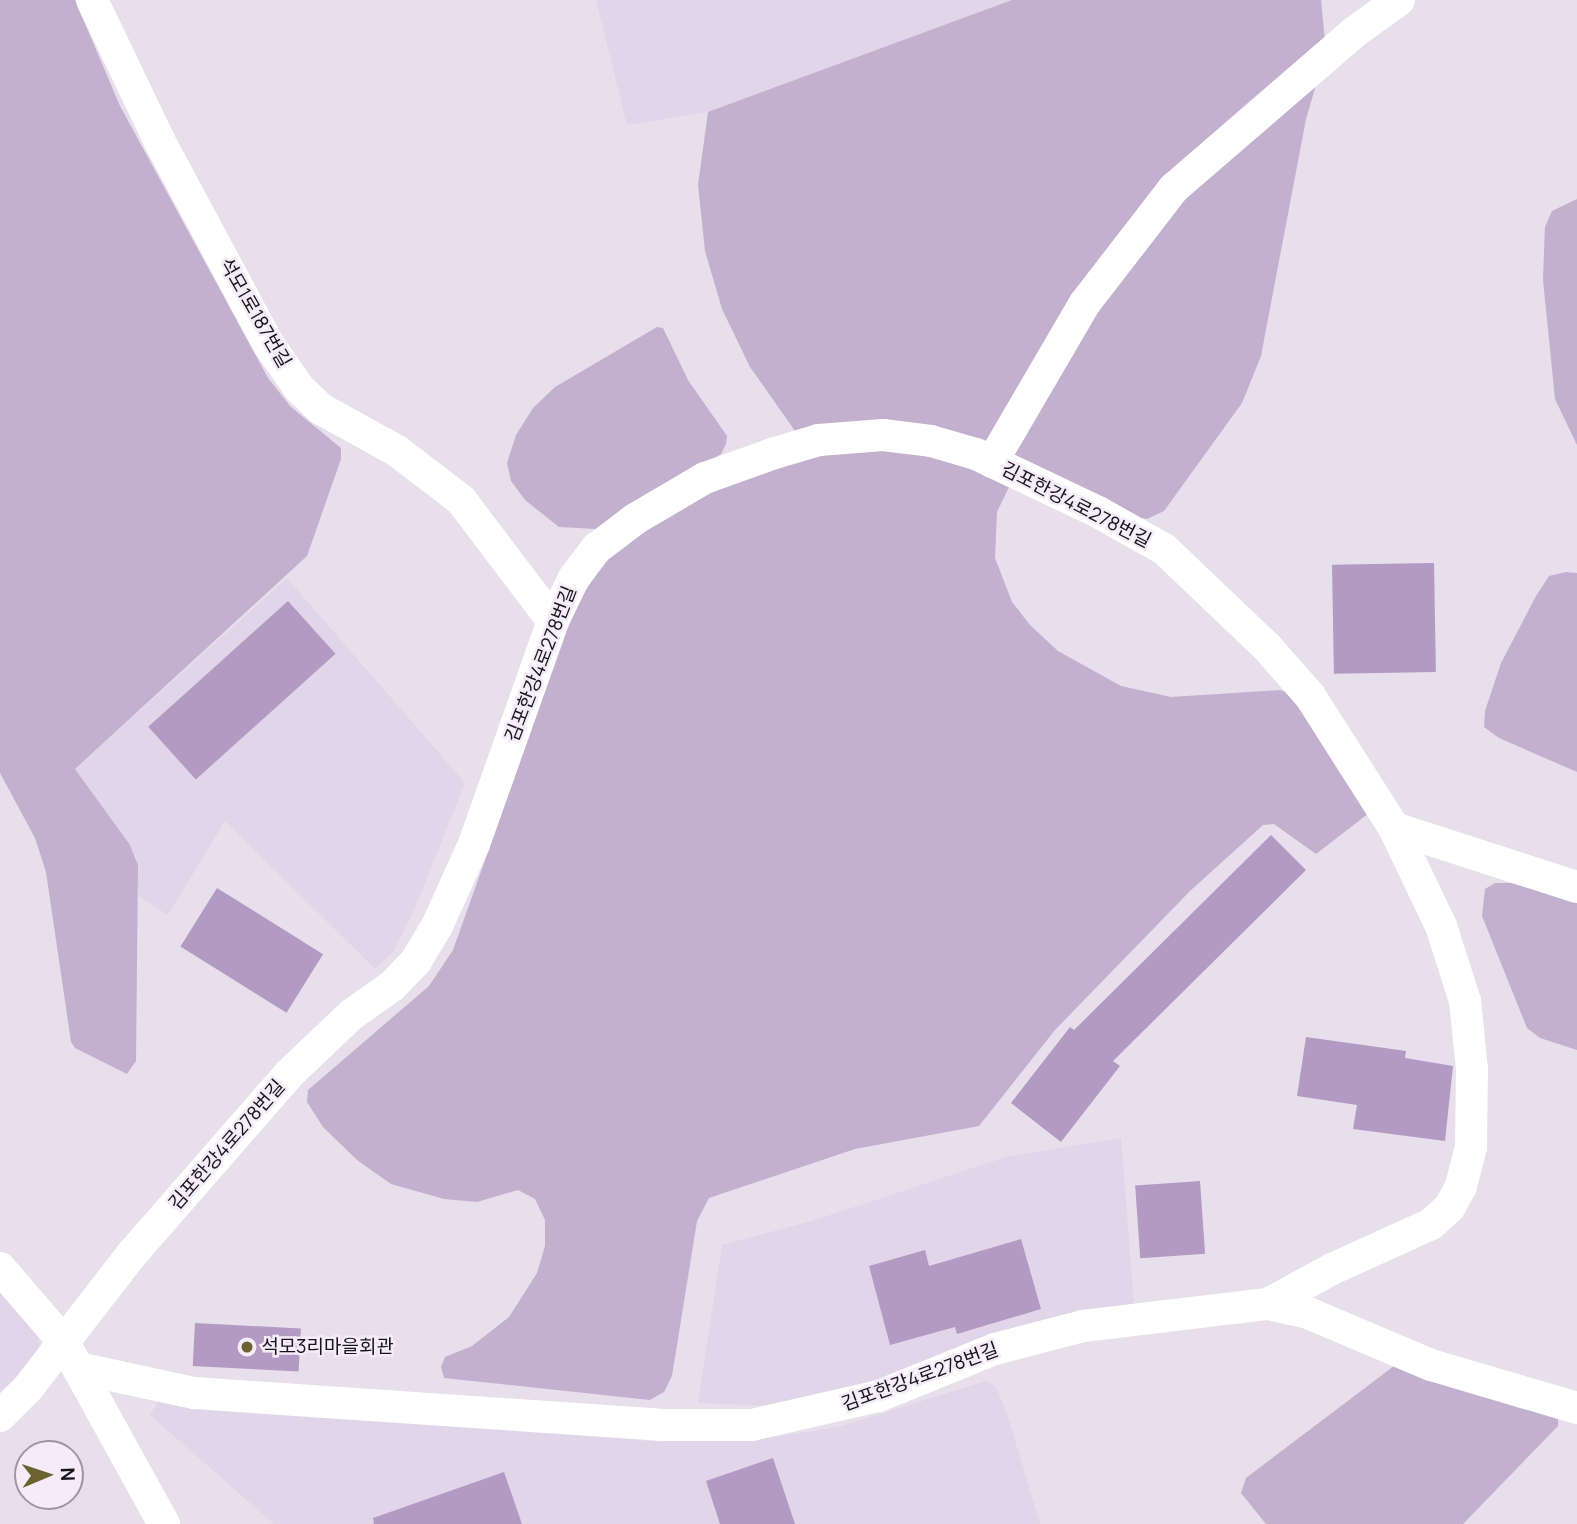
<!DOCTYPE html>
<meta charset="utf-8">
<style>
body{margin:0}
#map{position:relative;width:1577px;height:1524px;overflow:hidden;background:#e7dfec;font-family:Manrope,"Noto Sans KR",sans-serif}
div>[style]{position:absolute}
.built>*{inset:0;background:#e1d5e9}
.green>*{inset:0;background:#c2b0ce}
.building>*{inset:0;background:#b29ac2;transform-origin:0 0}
.lane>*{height:32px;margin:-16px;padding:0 16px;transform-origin:16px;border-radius:16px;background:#fff}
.dots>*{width:19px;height:19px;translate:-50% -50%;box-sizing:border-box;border:4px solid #f4ecf9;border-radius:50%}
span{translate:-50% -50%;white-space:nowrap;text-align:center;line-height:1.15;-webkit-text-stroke:5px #f4ecf9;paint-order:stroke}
.street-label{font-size:19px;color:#18151a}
.poi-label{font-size:19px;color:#18151a}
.left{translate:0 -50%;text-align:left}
.north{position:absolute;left:14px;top:1440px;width:70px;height:70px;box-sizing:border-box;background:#f4ecf9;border:2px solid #9c96a0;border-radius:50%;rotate:88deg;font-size:19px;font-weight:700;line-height:28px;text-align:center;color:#18151a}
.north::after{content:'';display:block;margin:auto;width:24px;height:32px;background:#6a6330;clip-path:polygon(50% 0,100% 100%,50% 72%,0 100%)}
</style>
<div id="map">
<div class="built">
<i style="clip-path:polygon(596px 0,1012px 0,708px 112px,627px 125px)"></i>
<i style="clip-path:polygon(287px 578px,465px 783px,415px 908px,393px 952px,375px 969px,225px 821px,168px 915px,138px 896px,136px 856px,75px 769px)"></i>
<i style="clip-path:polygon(1121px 1138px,1134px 1304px,1067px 1315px,882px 1382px,773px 1406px,698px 1403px,722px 1245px,812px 1221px,1006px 1157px)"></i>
<i style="clip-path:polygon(0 1289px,38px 1333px,39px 1344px,37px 1354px,0 1402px)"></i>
<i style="clip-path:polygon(986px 1381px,996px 1387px,1006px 1410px,1040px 1524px,274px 1524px,150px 1415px,161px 1397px,649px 1441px,747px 1441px,838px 1427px)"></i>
</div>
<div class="green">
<i style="clip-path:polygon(0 0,75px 0,120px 106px,268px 378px,291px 407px,341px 448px,341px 459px,307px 556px,75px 769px,130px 845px,138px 865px,136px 1061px,127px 1074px,75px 1048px,71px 1042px,46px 872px,35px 838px,0 773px)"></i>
<i style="clip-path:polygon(1012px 0,1321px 0,1326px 51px,1306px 119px,1261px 356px,1242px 403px,1164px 511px,1147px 519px,1128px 516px,1020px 464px,997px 512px,995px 558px,1012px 602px,1030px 625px,1058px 651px,1121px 686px,1171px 697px,1281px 690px,1296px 697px,1369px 813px,1316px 854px,1274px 824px,1263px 825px,1190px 891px,1055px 1030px,979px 1126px,855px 1149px,709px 1198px,697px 1221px,672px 1376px,664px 1392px,650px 1400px,444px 1378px,441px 1367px,445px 1357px,472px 1346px,509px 1317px,537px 1273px,545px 1246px,545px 1220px,535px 1199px,518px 1190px,477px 1202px,444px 1199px,391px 1184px,357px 1160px,323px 1127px,307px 1102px,308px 1090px,429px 986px,453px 950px,575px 608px,605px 559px,693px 498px,812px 455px,750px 367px,722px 309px,705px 251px,698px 185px,708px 112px)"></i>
<i style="clip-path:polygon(1577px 199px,1577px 445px,1555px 399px,1543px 280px,1545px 227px,1552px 211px)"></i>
<i style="clip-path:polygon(657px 327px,663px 328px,688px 380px,727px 436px,726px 444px,721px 454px,597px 529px,559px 527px,525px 500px,511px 481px,507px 463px,516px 435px,533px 408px,555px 387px)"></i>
<i style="clip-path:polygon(1566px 572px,1577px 573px,1577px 772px,1499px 738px,1484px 727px,1485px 711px,1501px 663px,1536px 596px,1549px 576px)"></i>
<i style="clip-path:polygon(1495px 883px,1511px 883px,1577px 902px,1577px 1050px,1540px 1038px,1527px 1028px,1482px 916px,1485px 889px)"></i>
<i style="clip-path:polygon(1394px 1366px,1558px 1419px,1558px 1426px,1463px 1524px,1266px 1524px,1241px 1493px,1246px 1478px)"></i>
</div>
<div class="building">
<i style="left:1434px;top:563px;width:109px;height:102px;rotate:89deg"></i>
<i style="left:288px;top:601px;width:71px;height:188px;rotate:48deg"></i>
<i style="clip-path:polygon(1271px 835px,1306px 870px,1113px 1061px,1120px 1066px,1061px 1142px,1011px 1103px,1070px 1027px,1074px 1030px)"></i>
<i style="left:217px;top:888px;width:125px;height:69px;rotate:32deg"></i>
<i style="clip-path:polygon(1306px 1037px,1406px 1051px,1405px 1058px,1453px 1066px,1445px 1141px,1353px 1129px,1357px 1105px,1297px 1096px)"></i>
<i style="left:1200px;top:1181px;width:73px;height:65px;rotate:86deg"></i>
<i style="clip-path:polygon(1021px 1239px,1041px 1309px,957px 1334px,955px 1327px,890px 1345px,869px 1266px,925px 1250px,929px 1266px)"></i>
<i style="left:195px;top:1323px;width:106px;height:43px;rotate:3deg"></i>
<i style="clip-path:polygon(773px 1458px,795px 1524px,720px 1524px,706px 1481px)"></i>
<i style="clip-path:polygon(504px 1472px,522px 1524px,374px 1524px,373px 1518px)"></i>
</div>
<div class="lane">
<i style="left:92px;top:0;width:157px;rotate:64.4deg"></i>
<i style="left:160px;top:142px;width:230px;rotate:61.8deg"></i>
<i style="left:269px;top:345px;width:52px;rotate:55.1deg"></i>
<i style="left:299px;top:388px;width:30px;rotate:44deg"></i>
<i style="left:321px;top:409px;width:87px;rotate:28.9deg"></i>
<i style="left:397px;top:451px;width:81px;rotate:37.4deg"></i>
<i style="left:461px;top:500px;width:152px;rotate:52.8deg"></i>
<i style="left:992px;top:462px;width:184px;rotate:-59.7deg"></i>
<i style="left:1085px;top:303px;width:145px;rotate:-52.3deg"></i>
<i style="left:1174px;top:188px;width:240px;rotate:-40.8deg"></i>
<i style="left:1356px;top:31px;width:53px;rotate:-35.8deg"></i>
<i style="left:0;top:1268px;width:96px;rotate:49.2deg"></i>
<i style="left:63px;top:1341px;width:209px;rotate:61.1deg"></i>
<i style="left:1268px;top:1304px;width:73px;rotate:-28.7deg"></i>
<i style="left:1332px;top:1269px;width:109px;rotate:-24.4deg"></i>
<i style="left:1431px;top:1224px;width:24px;rotate:-42deg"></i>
<i style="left:1449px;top:1208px;width:25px;rotate:-61deg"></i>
<i style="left:1461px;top:1186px;width:40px;rotate:-75.6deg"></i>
<i style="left:1471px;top:1147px;width:78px;rotate:-89.3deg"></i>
<i style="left:1472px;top:1069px;width:68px;rotate:-95.9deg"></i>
<i style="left:1465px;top:1001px;width:79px;rotate:-107.7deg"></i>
<i style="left:1441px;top:926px;width:109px;rotate:-115.6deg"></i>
<i style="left:78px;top:1368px;width:119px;rotate:12.2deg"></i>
<i style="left:194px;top:1393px;width:468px;rotate:3.9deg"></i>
<i style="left:661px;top:1425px;width:91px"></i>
<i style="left:752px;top:1425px;width:130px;rotate:-12.9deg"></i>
<i style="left:879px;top:1396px;width:125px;rotate:-22.1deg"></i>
<i style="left:995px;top:1349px;width:91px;rotate:-14.6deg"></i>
<i style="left:1083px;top:1326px;width:186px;rotate:-6.8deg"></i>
<i style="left:1268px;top:1304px;width:41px;rotate:12.7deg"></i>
<i style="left:1308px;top:1313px;width:134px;rotate:22.9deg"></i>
<i style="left:1431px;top:1365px;width:152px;rotate:16.4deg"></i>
<i style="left:0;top:1416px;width:40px;rotate:-45deg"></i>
<i style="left:28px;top:1388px;width:170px;rotate:-52.2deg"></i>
<i style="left:132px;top:1254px;width:237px;rotate:-48.9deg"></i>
<i style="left:288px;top:1075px;width:87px;rotate:-43.6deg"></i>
<i style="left:351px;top:1015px;width:50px;rotate:-35.3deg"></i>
<i style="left:392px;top:986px;width:35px;rotate:-46deg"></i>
<i style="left:416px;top:961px;width:41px;rotate:-59deg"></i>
<i style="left:437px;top:926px;width:90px;rotate:-65.7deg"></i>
<i style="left:474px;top:844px;width:237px;rotate:-70.5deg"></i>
<i style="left:553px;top:621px;width:48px;rotate:-64deg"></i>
<i style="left:574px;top:578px;width:38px;rotate:-53deg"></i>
<i style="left:597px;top:548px;width:48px;rotate:-37.3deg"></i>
<i style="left:635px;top:519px;width:81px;rotate:-30.4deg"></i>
<i style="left:705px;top:478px;width:74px;rotate:-19.7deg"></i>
<i style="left:775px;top:453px;width:46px;rotate:-16.5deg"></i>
<i style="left:819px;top:440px;width:64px;rotate:-4.5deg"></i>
<i style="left:883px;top:435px;width:48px;rotate:7.1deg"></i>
<i style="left:931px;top:441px;width:47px;rotate:16.1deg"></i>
<i style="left:976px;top:454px;width:135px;rotate:25.4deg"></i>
<i style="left:1098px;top:512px;width:76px;rotate:29.3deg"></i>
<i style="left:1164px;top:549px;width:142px;rotate:43.6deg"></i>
<i style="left:1267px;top:647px;width:65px;rotate:48.7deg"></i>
<i style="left:1310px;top:696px;width:156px;rotate:57.5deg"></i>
<i style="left:1394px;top:828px;width:192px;rotate:17.9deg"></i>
</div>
<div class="dots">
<i style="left:247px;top:1347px;background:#6a6330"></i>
</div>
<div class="street-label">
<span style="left:255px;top:313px;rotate:60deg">석모1로187번길</span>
<span style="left:1076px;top:505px;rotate:27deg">김포한강4로278번길</span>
<span style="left:541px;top:664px;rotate:-69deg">김포한강4로278번길</span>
<span style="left:227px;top:1145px;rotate:-49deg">김포한강4로278번길</span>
<span style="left:920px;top:1377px;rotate:-20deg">김포한강4로278번길</span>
</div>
<div class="poi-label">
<span class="left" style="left:261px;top:1347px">석모3리마을회관</span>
</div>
<div class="north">N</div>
</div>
